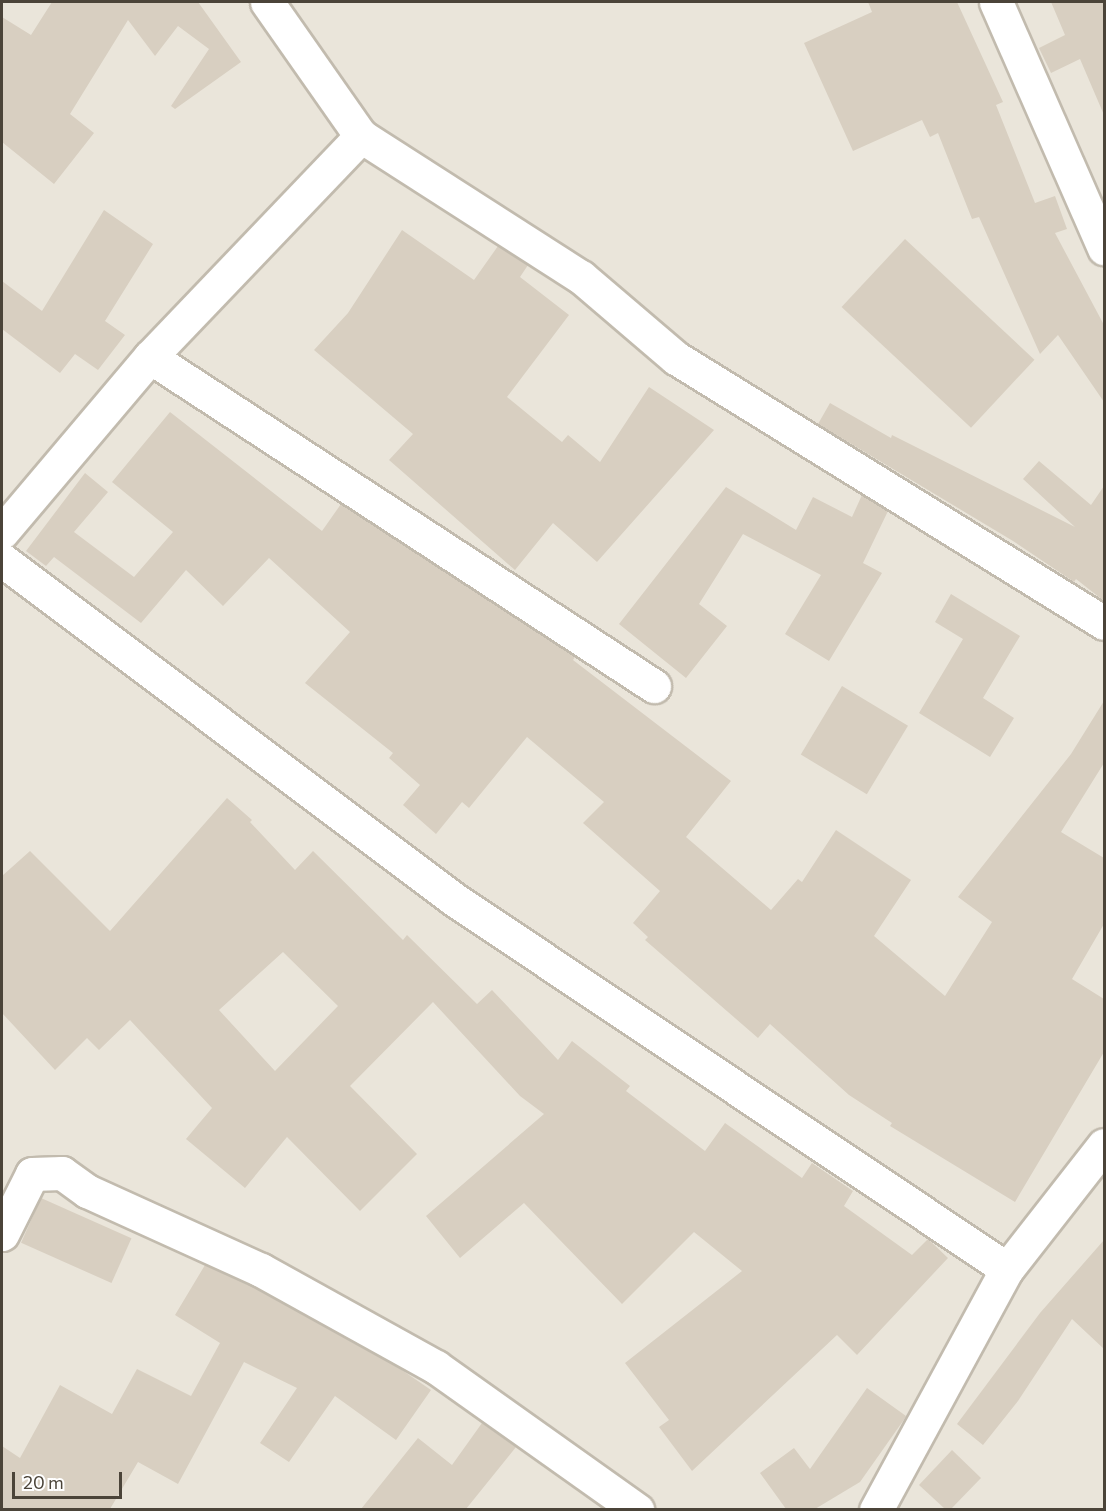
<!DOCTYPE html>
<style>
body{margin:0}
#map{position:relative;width:1106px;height:1511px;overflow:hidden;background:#f6f3ec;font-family:Commissioner,sans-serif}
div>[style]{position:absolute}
.residential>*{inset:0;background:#eae5da;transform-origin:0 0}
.building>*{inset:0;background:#d8cfc1;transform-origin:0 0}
.roads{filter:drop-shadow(2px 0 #c2bbae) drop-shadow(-2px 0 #c2bbae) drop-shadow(0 2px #c2bbae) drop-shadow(0 -2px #c2bbae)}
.minor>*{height:33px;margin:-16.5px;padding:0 16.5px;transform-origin:16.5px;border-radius:16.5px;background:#fff}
span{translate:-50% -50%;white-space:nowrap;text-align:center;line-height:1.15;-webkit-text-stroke:5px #fff;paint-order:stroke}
.frame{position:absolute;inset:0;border:3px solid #4b4439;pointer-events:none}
.scale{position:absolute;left:12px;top:1472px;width:110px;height:27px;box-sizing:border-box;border:3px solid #4b4439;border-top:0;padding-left:8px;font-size:18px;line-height:21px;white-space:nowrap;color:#4b4439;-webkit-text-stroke:4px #fff;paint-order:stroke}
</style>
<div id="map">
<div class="residential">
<i style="left:2px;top:2px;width:1102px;height:1507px"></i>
</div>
<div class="building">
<i style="clip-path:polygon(52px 2px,198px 2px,241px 62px,175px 109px,171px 106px,209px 49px,178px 26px,155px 56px,128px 20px,70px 114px,94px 133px,54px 184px,2px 142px,2px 17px,31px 35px)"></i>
<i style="clip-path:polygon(868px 2px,957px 2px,1003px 102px,996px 105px,1035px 203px,1055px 196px,1067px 229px,1055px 233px,1104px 325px,1104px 402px,1058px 335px,1040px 354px,979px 217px,972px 219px,938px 133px,930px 137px,922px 120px,853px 151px,804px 43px,872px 12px)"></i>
<i style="clip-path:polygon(1051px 2px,1104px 2px,1104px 115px,1080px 59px,1051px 73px,1039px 48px,1065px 35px)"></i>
<i style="clip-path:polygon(104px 210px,153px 244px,105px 321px,125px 335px,98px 370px,75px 354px,60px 373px,2px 329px,2px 281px,42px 311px)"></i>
<i style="clip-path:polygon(402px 230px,474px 280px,498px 246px,528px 265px,520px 277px,569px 315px,507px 397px,562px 442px,568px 435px,600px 462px,649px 387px,714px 430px,597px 562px,553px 523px,515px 570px,389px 460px,413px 434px,314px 350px,348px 313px)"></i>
<i style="left:905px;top:239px;width:177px;height:93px;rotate:43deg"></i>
<i style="clip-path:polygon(830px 403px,891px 438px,892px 435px,1075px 527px,1023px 479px,1039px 461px,1091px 505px,1104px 486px,1104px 601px,1076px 579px,1074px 582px,1013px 541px,818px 424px)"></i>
<i style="clip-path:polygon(170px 412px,322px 531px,341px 504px,575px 657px,573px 660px,731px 781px,686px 837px,771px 910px,798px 879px,802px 882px,836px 830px,911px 880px,874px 936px,945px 996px,992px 922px,958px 897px,1071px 754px,1104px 701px,1104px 763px,1061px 832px,1104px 858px,1104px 924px,1072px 979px,1104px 999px,1104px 1052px,1015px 1202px,890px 1126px,892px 1123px,849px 1095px,770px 1024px,758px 1038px,645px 940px,648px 937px,633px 923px,660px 891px,583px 823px,604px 802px,527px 737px,469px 808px,462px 802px,436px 834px,403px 805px,420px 785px,389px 758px,393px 753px,305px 683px,350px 632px,269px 558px,223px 606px,186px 570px,141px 623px,54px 557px,46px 566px,26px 551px,85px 473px,108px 492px,74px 532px,134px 577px,173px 532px,112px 482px)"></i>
<i style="clip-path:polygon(726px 487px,796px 530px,813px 497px,852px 517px,862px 495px,888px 511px,863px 563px,882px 573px,829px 661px,785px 634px,821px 575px,743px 534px,699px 604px,727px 626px,686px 678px,619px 624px)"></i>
<i style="clip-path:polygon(951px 594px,1020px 636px,983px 698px,1014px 718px,990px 757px,919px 713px,963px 639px,935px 622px)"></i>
<i style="left:842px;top:686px;width:77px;height:80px;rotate:31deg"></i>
<i style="clip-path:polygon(evenodd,227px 798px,252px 820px,250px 822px,295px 870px,313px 851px,403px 940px,407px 935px,477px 1004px,492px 990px,558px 1060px,572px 1041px,630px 1086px,626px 1091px,705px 1151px,725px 1123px,802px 1178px,812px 1163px,853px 1191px,844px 1206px,912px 1255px,928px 1239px,948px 1258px,857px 1355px,837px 1335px,692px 1471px,659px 1427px,669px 1420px,625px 1363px,742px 1271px,694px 1232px,622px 1304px,524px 1203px,460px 1258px,426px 1216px,544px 1114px,520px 1096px,433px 1002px,350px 1086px,417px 1154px,360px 1211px,287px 1137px,245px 1188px,186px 1139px,212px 1108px,130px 1020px,99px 1050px,87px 1038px,55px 1070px,2px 1013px,2px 876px,30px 851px,110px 931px,227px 798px,283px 952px,338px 1006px,275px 1071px,219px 1010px,283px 952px)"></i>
<i style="left:41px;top:1198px;width:99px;height:49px;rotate:24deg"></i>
<i style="clip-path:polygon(1104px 1240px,1104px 1349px,1072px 1319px,1018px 1401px,983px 1445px,957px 1424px,1040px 1313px)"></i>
<i style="clip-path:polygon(205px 1265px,253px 1287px,399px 1368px,431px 1390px,396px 1440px,335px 1396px,289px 1462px,260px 1443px,297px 1388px,244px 1362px,178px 1484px,138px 1462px,110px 1509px,2px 1509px,2px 1446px,20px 1458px,60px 1385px,112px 1414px,137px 1369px,191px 1396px,220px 1343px,175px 1315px)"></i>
<i style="clip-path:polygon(867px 1388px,906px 1416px,903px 1421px,860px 1482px,815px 1509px,786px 1509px,760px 1473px,794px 1448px,810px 1469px)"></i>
<i style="clip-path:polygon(482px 1423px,516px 1447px,466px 1509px,361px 1509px,418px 1438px,452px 1465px)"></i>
<i style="clip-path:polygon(952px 1450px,981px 1478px,951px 1509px,945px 1509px,919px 1485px)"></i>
</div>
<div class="roads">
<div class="minor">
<i style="left:267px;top:2px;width:164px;rotate:55deg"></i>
<i style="left:361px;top:136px;width:261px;rotate:32.7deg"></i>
<i style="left:581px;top:277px;width:125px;rotate:40.5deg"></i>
<i style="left:676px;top:358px;width:503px;rotate:31.76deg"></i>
<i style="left:996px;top:2px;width:269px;rotate:66.3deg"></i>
<i style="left:150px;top:357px;width:602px;rotate:33.14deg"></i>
<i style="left:2px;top:532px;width:229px;rotate:-49.8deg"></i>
<i style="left:150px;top:357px;width:306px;rotate:-46.3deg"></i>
<i style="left:2px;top:560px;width:566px;rotate:36.89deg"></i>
<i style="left:455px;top:900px;width:664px;rotate:33.76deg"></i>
<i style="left:2px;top:1234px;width:67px;rotate:-63.4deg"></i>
<i style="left:32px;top:1174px;width:30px;rotate:-2deg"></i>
<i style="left:62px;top:1173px;width:31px;rotate:36deg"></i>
<i style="left:87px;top:1191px;width:191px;rotate:24.4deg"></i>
<i style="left:261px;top:1270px;width:200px;rotate:29deg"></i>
<i style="left:436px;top:1367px;width:247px;rotate:35.4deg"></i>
<i style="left:876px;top:1510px;width:274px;rotate:-61.5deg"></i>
<i style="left:1007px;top:1269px;width:157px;rotate:-52deg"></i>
</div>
</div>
<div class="frame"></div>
<div class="scale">20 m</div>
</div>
